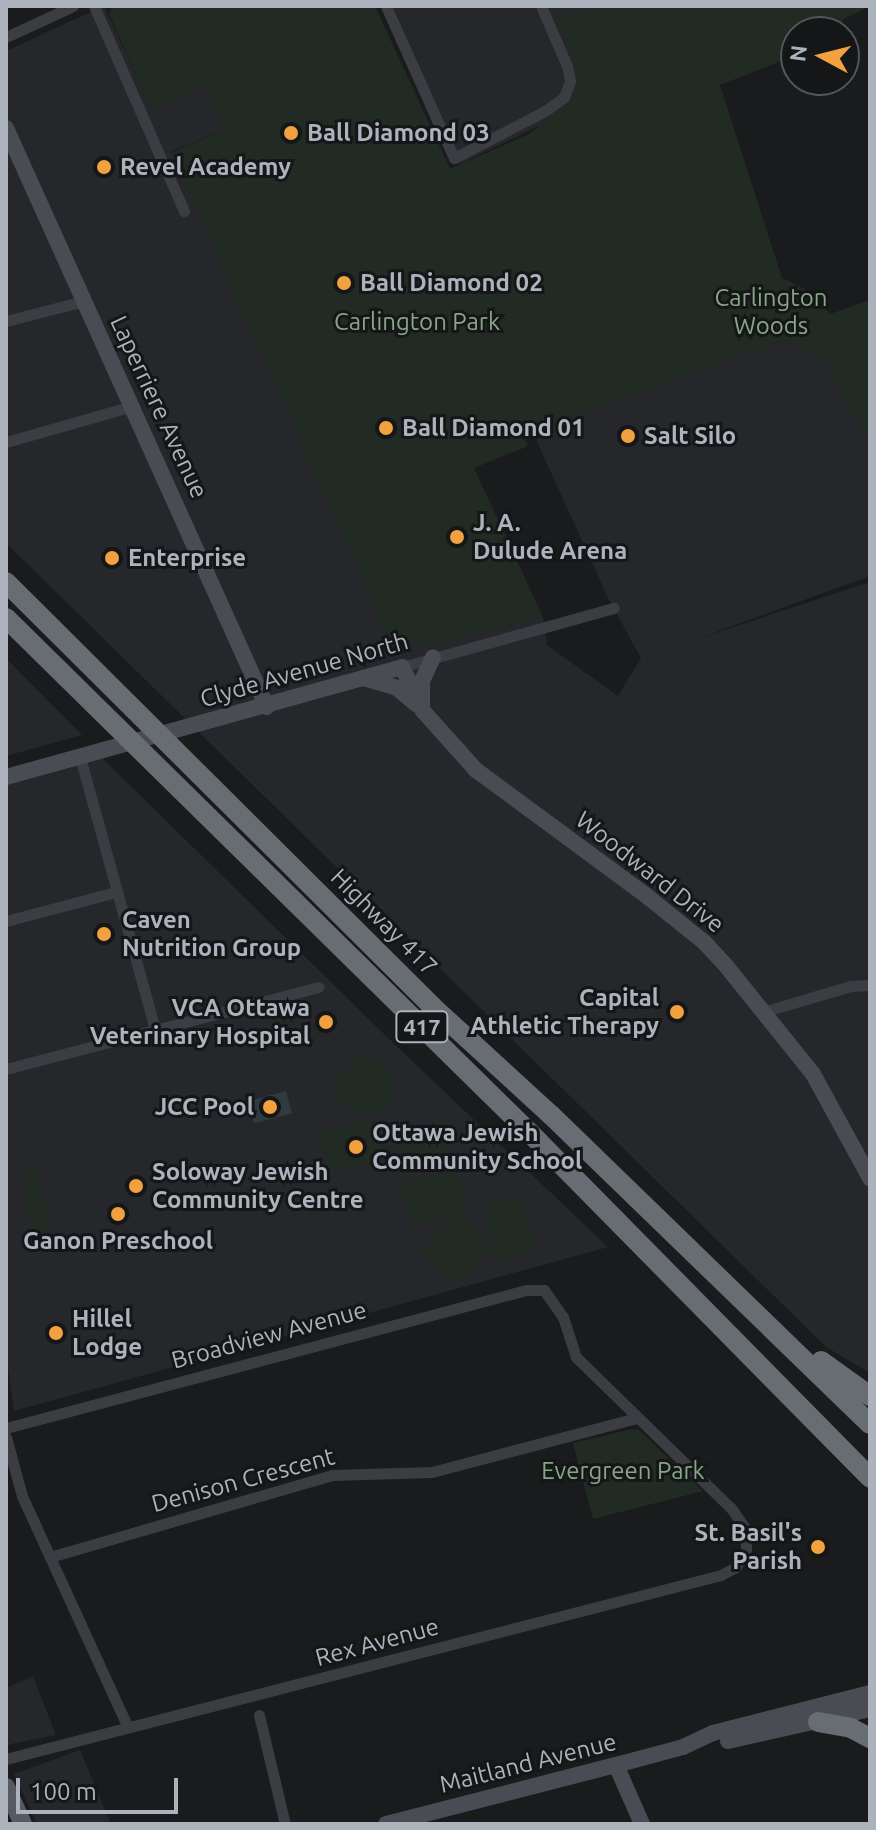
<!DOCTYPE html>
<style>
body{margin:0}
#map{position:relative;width:876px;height:1830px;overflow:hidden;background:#1a1b1d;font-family:Ubuntu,sans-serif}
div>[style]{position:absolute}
.built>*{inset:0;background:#26272a}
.green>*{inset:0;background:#222b23;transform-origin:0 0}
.water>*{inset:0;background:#303b41;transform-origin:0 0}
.street>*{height:11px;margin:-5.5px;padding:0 5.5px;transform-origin:5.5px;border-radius:5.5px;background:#3b3d42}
.secondary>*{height:16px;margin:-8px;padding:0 8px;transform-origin:8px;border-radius:8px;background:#494c52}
.primary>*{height:18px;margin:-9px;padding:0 9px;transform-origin:9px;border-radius:9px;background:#575b61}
.highway>*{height:20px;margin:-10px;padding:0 10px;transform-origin:10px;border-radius:10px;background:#686c73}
.dots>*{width:22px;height:22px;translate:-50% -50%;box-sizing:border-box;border:4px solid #151618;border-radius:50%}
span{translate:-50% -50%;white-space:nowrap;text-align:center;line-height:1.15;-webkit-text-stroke:6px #151618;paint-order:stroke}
.shield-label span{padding:2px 6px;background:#151618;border:2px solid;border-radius:6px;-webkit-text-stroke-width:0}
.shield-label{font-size:22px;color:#adb3bc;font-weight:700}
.poi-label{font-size:24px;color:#adb3bc;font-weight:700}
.left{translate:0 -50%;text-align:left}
.right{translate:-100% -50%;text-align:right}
.park-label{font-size:24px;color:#86a785}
.street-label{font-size:24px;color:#adb3bc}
.frame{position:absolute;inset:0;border:8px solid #adb3bc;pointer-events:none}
.north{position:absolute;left:780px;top:16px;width:80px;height:80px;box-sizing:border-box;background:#151618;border:2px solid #52555a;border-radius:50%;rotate:277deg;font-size:22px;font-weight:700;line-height:32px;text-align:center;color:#adb3bc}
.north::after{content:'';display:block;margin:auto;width:28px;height:36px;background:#f1a13e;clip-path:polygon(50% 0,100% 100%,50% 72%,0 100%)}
.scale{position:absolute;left:16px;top:1778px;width:162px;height:36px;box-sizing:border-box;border:4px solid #adb3bc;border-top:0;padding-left:10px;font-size:24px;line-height:28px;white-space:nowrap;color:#adb3bc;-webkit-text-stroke:6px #151618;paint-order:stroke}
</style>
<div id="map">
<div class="built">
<i style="clip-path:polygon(104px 6px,152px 110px,203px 84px,224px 129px,171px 152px,395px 651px,543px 617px,547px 645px,618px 696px,641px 658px,609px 600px,533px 433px,563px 419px,785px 340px,827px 364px,870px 443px,870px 576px,694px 640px,870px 582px,870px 1373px,826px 1347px,6px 543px,6px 51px)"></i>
<i style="clip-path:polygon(393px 6px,609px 6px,569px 102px,553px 119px,460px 164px)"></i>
<i style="clip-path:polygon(6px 658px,82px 735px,6px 756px)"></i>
<i style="clip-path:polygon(100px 756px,388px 1038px,608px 1247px,14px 1411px,6px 1355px,6px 785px)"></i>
<i style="clip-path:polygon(33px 1676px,56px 1735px,6px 1745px,6px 1688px)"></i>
<i style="clip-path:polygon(80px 1750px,111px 1824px,37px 1824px,14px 1774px)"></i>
</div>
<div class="green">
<i style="clip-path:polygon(112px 6px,375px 6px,450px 169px,529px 134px,562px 107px,578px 78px,571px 50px,554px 18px,559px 11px,576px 17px,593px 6px,870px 6px,842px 20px,845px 35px,844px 32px,796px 32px,796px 55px,720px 85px,782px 278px,811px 292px,830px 314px,870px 300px,870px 443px,827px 364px,785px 340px,523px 435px,528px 446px,474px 468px,543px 617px,395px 652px,171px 153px,224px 129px,203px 85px,152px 111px,109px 14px)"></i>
<i style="clip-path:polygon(367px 1052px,384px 1066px,399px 1090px,384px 1109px,372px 1116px,358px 1114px,335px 1095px,332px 1086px)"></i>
<i style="left:375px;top:1118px;width:42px;height:58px;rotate:75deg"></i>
<i style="left:444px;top:1122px;width:43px;height:58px;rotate:75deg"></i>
<i style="left:457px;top:1169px;width:43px;height:59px;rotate:75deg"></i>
<i style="left:39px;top:1170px;width:76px;height:19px;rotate:79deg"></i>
<i style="clip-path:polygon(521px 1196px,536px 1252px,497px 1262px,493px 1250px,457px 1286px,420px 1251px,453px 1218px,461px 1217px,493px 1247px,482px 1206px)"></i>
<i style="clip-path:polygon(632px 1429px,639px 1430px,703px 1491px,593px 1519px,573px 1443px)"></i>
</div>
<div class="water">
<i style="left:286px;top:1091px;width:23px;height:39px;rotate:75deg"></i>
</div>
<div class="street">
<i style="left:94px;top:6px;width:224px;rotate:66.3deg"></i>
<i style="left:386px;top:6px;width:167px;rotate:65.9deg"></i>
<i style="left:454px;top:158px;width:102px;rotate:-27.3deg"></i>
<i style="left:545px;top:111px;width:24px;rotate:-36deg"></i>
<i style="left:564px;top:97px;width:17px;rotate:-69deg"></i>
<i style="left:570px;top:81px;width:15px;rotate:-101deg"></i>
<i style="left:567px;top:66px;width:65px;rotate:-113.4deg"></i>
<i style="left:6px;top:37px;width:74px;rotate:-24.8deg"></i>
<i style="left:6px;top:321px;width:81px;rotate:-14.4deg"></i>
<i style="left:6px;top:442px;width:131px;rotate:-15.9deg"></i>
<i style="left:402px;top:667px;width:220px;rotate:-15.6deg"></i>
<i style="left:80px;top:757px;width:283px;rotate:74.6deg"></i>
<i style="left:6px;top:921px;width:114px;rotate:-14.8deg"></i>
<i style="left:762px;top:1012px;width:93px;rotate:-16.3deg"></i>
<i style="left:851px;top:986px;width:19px;rotate:-3deg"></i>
<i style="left:6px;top:1069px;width:323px;rotate:-14.7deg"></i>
<i style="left:6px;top:1428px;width:538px;rotate:-14.86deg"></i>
<i style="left:526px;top:1290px;width:18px"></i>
<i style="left:544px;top:1290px;width:33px;rotate:55deg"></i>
<i style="left:563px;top:1317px;width:42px;rotate:72deg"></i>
<i style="left:576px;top:1357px;width:216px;rotate:44.3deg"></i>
<i style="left:731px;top:1508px;width:24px;rotate:55deg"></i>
<i style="left:745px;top:1528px;width:21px;rotate:87deg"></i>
<i style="left:746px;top:1549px;width:21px;rotate:119deg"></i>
<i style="left:736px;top:1567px;width:17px;rotate:152deg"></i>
<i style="left:721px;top:1575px;width:738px;rotate:165.57deg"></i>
<i style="left:6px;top:1437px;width:61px;rotate:74.8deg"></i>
<i style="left:22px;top:1496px;width:254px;rotate:65.4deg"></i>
<i style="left:50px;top:1557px;width:294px;rotate:-16.2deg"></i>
<i style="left:332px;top:1475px;width:100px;rotate:-1.7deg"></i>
<i style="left:432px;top:1472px;width:212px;rotate:-14.8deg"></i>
<i style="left:259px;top:1715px;width:112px;rotate:76.6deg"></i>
</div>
<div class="secondary">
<i style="left:6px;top:128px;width:635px;rotate:65.74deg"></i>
<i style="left:363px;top:678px;width:35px;rotate:16deg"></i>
<i style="left:397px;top:688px;width:25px;rotate:40deg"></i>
<i style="left:422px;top:705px;width:24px;rotate:-90deg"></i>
<i style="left:422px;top:681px;width:26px;rotate:-65deg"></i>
<i style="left:6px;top:777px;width:411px;rotate:-15.5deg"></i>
<i style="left:402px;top:667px;width:49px;rotate:64.5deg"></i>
<i style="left:423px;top:711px;width:79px;rotate:48.1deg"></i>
<i style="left:476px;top:770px;width:214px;rotate:36.4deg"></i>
<i style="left:648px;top:897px;width:72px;rotate:38.8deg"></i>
<i style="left:704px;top:942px;width:34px;rotate:47deg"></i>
<i style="left:727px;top:967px;width:137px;rotate:51.2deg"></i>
<i style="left:813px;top:1074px;width:119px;rotate:61.3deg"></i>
<i style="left:728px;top:1741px;width:146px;rotate:-12.7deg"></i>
<i style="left:616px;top:1765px;width:64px;rotate:66.2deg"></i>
<i style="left:386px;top:1824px;width:237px;rotate:-14.4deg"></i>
<i style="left:616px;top:1765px;width:69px;rotate:-15deg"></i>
<i style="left:683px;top:1747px;width:33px;rotate:-25deg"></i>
<i style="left:713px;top:1733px;width:162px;rotate:-14.3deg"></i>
</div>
<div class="primary">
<i style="left:6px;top:1787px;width:41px;rotate:65.3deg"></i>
</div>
<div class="highway">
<i style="left:6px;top:582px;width:602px;rotate:44.87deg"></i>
<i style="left:433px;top:1007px;width:160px;rotate:42.5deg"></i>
<i style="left:551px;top:1115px;width:444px;rotate:44.1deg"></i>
<i style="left:6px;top:618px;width:746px;rotate:44.51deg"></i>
<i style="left:538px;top:1141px;width:473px;rotate:45.4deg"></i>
<i style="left:821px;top:1361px;width:60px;rotate:35.5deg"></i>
<i style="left:818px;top:1722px;width:34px;rotate:10deg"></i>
<i style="left:851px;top:1728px;width:21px;rotate:28deg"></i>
</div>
<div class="dots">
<i style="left:291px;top:133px;background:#f1a13e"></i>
<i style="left:104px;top:167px;background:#f1a13e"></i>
<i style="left:344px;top:283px;background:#f1a13e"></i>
<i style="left:386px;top:428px;background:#f1a13e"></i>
<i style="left:628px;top:436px;background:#f1a13e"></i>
<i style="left:457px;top:537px;background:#f1a13e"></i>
<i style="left:112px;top:558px;background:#f1a13e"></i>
<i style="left:104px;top:934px;background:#f1a13e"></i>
<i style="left:677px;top:1012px;background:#f1a13e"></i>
<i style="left:326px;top:1022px;background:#f1a13e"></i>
<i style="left:270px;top:1107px;background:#f1a13e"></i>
<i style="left:356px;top:1147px;background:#f1a13e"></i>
<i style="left:136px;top:1186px;background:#f1a13e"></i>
<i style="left:118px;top:1214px;background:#f1a13e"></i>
<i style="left:56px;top:1333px;background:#f1a13e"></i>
<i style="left:818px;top:1547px;background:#f1a13e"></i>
</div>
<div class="shield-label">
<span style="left:422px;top:1027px">417</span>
</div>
<div class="poi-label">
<span class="left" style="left:307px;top:133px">Ball Diamond 03</span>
<span class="left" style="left:120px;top:167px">Revel Academy</span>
<span class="left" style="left:360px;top:283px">Ball Diamond 02</span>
<span class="left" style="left:402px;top:428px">Ball Diamond 01</span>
<span class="left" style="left:644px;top:436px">Salt Silo</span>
<span class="left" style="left:473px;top:537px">J. A.<br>Dulude Arena</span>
<span class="left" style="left:128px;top:558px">Enterprise</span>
<span class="left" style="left:122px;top:934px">Caven<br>Nutrition Group</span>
<span class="right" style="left:659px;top:1012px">Capital<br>Athletic Therapy</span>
<span class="right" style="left:310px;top:1022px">VCA Ottawa<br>Veterinary Hospital</span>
<span class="right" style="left:254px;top:1107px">JCC Pool</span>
<span class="left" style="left:372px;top:1147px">Ottawa Jewish<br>Community School</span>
<span class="left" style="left:152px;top:1186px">Soloway Jewish<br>Community Centre</span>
<span style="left:118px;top:1241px">Ganon Preschool</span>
<span class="left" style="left:72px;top:1333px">Hillel<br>Lodge</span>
<span class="right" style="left:802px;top:1547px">St. Basil's<br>Parish</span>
</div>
<div class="park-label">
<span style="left:771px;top:312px">Carlington<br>Woods</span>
<span style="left:417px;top:322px">Carlington Park</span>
<span style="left:623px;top:1471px">Evergreen Park</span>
</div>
<div class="street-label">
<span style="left:159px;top:407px;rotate:65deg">Laperriere Avenue</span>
<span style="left:304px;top:670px;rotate:-16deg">Clyde Avenue North</span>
<span style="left:650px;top:872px;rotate:38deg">Woodward Drive</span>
<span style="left:384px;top:922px;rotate:45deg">Highway 417</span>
<span style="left:269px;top:1335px;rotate:-15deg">Broadview Avenue</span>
<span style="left:243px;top:1480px;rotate:-15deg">Denison Crescent</span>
<span style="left:377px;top:1642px;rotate:-15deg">Rex Avenue</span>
<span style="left:528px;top:1763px;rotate:-14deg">Maitland Avenue</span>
</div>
<div class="frame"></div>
<div class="north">N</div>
<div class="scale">100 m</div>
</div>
